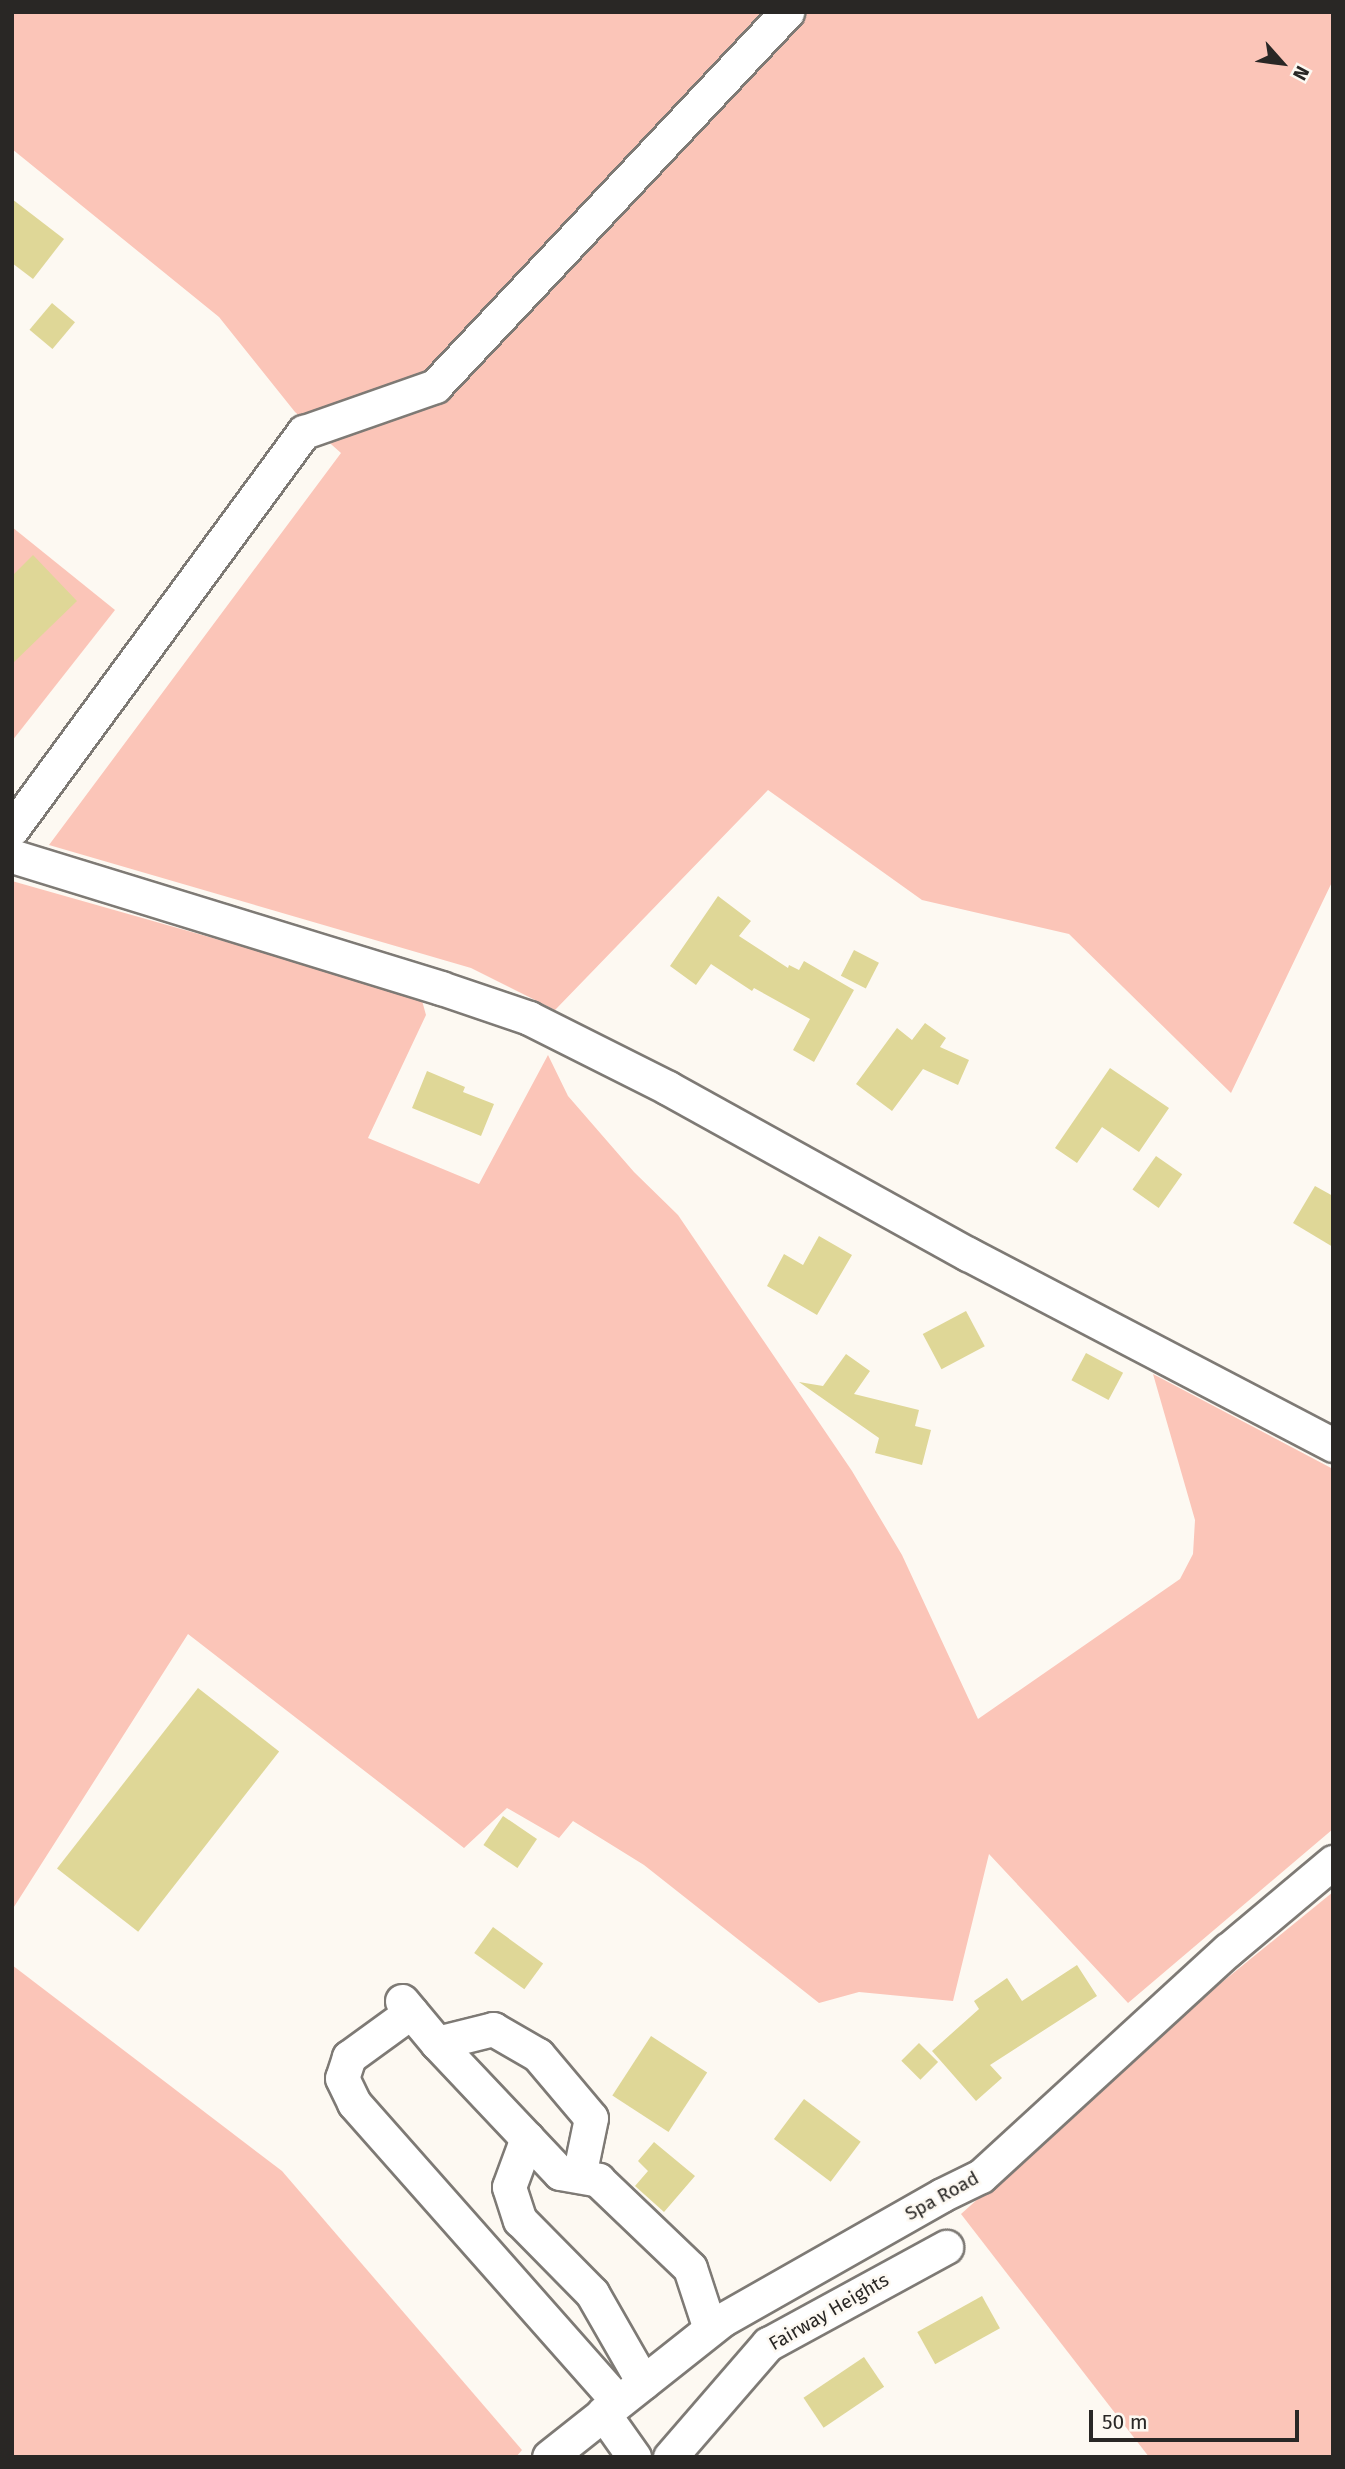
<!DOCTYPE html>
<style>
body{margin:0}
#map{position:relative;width:1345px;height:2469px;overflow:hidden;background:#fdf9f2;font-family:"Fira Sans",sans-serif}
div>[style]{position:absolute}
.green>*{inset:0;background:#fbc5b8}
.building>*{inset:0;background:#dfd797;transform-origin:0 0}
.roads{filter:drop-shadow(2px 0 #7e7a75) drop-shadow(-2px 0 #7e7a75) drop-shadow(0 2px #7e7a75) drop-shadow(0 -2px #7e7a75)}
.minor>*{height:33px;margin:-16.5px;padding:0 16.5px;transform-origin:16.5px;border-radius:16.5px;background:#fff}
span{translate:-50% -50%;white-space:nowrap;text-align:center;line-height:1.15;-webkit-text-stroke:5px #fdf9f2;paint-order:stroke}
.street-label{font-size:19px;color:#292725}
.frame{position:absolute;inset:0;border:14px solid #292725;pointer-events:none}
.north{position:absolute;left:1247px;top:28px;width:70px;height:70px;-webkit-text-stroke:5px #fdf9f2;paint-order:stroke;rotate:118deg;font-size:19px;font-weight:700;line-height:28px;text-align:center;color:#292725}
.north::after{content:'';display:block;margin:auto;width:24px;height:32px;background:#292725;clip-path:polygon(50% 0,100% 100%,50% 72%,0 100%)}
.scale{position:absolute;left:1089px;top:2410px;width:210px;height:32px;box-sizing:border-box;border:4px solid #292725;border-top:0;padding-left:9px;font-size:21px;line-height:24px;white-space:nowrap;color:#292725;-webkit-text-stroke:5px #fdf9f2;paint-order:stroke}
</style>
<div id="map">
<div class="green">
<i style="clip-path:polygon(12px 12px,1333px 12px,1333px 880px,1231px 1093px,1069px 934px,922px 900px,768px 790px,555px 1010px,471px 968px,49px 845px,341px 453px,295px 412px,219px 317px,12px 149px)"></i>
<i style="clip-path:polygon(12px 527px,115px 610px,12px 741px)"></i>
<i style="clip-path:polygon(12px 881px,421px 997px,426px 1015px,368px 1138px,479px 1184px,548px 1055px,568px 1096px,634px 1172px,678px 1215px,852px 1471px,902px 1555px,978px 1719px,1180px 1579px,1193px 1554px,1195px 1520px,1153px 1374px,1333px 1469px,1333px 1829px,1128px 2003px,989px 1854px,953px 2001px,859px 1992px,819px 2003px,644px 1865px,573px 1821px,559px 1838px,507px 1808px,464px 1848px,188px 1634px,12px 1910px)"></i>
<i style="clip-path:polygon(1333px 1892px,1333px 2457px,1149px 2457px,961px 2214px,1205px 1996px)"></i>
<i style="clip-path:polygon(12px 1965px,282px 2171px,522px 2450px,516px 2457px,12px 2457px)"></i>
</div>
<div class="building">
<i style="clip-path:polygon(12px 199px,64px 239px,33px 279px,12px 263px)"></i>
<i style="left:52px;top:303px;width:30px;height:35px;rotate:40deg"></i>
<i style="clip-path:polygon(33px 555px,77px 601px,12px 664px,12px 576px)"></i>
<i style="clip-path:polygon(718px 896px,751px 921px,739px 936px,788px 968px,789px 965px,799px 970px,804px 961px,854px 990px,814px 1062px,793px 1050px,810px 1019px,754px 988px,752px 991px,711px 964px,696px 985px,670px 966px)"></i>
<i style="left:854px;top:950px;width:28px;height:29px;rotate:27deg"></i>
<i style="clip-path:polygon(925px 1023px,946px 1038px,940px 1047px,969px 1060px,958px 1085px,923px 1069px,892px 1111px,856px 1084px,897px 1028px,912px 1040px)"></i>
<i style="clip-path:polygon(1110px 1068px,1169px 1108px,1139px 1152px,1102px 1127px,1077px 1163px,1055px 1148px)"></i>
<i style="clip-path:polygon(427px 1071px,465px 1087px,463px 1092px,494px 1104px,481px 1136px,412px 1108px)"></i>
<i style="left:1156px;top:1156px;width:32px;height:41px;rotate:35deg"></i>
<i style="clip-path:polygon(1315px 1186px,1333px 1196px,1333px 1247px,1293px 1223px)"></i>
<i style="clip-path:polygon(819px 1236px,852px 1255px,817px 1315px,767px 1286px,784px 1254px,803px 1265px)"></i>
<i style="left:966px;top:1311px;width:40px;height:49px;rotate:62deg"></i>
<i style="left:1086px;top:1353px;width:42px;height:31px;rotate:28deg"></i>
<i style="clip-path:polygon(846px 1354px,870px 1371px,854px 1394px,919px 1410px,915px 1426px,931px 1430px,922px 1465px,875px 1453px,879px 1438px,799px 1382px,823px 1386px)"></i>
<i style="left:198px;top:1688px;width:103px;height:229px;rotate:38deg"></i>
<i style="left:503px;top:1816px;width:41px;height:35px;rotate:34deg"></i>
<i style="left:493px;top:1927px;width:62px;height:32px;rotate:36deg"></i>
<i style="clip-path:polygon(1077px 1965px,1097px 1996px,990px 2065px,1002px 2078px,976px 2101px,932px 2051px,979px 2009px,974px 2001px,1007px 1978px,1022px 2001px)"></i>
<i style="left:651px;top:2036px;width:67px;height:71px;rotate:33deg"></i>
<i style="left:919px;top:2043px;width:27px;height:25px;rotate:45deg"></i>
<i style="left:804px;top:2099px;width:71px;height:50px;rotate:37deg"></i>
<i style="clip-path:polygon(654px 2142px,695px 2176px,664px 2212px,635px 2186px,648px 2171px,638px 2161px)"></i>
<i style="left:982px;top:2296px;width:37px;height:74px;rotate:61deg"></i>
<i style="left:864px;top:2357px;width:36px;height:73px;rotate:56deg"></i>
</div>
<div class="roads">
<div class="minor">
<i style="left:12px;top:829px;width:493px;rotate:-53.7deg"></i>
<i style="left:304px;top:432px;width:139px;rotate:-19.3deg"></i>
<i style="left:435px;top:386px;width:514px;rotate:-46.74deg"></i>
<i style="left:12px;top:856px;width:449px;rotate:17.1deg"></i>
<i style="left:441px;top:988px;width:93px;rotate:18.8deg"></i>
<i style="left:529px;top:1018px;width:156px;rotate:26.7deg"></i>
<i style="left:668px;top:1088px;width:343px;rotate:29deg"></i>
<i style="left:968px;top:1254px;width:412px;rotate:27.6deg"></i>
<i style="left:402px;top:2001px;width:55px;rotate:50.2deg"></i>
<i style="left:437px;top:2043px;width:179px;rotate:46.6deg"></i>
<i style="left:560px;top:2173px;width:39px;rotate:10deg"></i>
<i style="left:598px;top:2180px;width:127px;rotate:43.7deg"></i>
<i style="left:690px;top:2268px;width:64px;rotate:71.8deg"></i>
<i style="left:411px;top:2012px;width:77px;rotate:144deg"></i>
<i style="left:349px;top:2057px;width:22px;rotate:108deg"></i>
<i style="left:342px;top:2078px;width:28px;rotate:64deg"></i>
<i style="left:354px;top:2103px;width:398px;rotate:48.5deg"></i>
<i style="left:437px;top:2043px;width:58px;rotate:-14deg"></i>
<i style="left:493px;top:2029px;width:52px;rotate:30deg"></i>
<i style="left:538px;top:2055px;width:82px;rotate:49.9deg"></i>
<i style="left:591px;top:2118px;width:59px;rotate:101.7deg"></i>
<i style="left:527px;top:2138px;width:52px;rotate:110.2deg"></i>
<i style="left:509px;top:2187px;width:35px;rotate:72deg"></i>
<i style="left:520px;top:2220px;width:103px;rotate:45.4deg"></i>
<i style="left:592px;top:2293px;width:103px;rotate:60.2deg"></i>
<i style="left:603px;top:2413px;width:54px;rotate:54.8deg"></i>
<i style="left:549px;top:2457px;width:221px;rotate:-38.4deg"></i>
<i style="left:722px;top:2320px;width:253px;rotate:-29.6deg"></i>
<i style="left:942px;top:2195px;width:43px;rotate:-26deg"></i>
<i style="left:981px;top:2176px;width:335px;rotate:-42.5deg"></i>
<i style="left:1228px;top:1950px;width:137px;rotate:-40deg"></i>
<i style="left:670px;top:2457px;width:150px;rotate:-49.1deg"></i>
<i style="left:768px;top:2344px;width:203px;rotate:-28.6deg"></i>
</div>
</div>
<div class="street-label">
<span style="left:942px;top:2196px;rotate:-29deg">Spa Road</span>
<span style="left:829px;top:2312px;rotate:-30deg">Fairway Heights</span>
</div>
<div class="frame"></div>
<div class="north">N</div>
<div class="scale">50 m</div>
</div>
